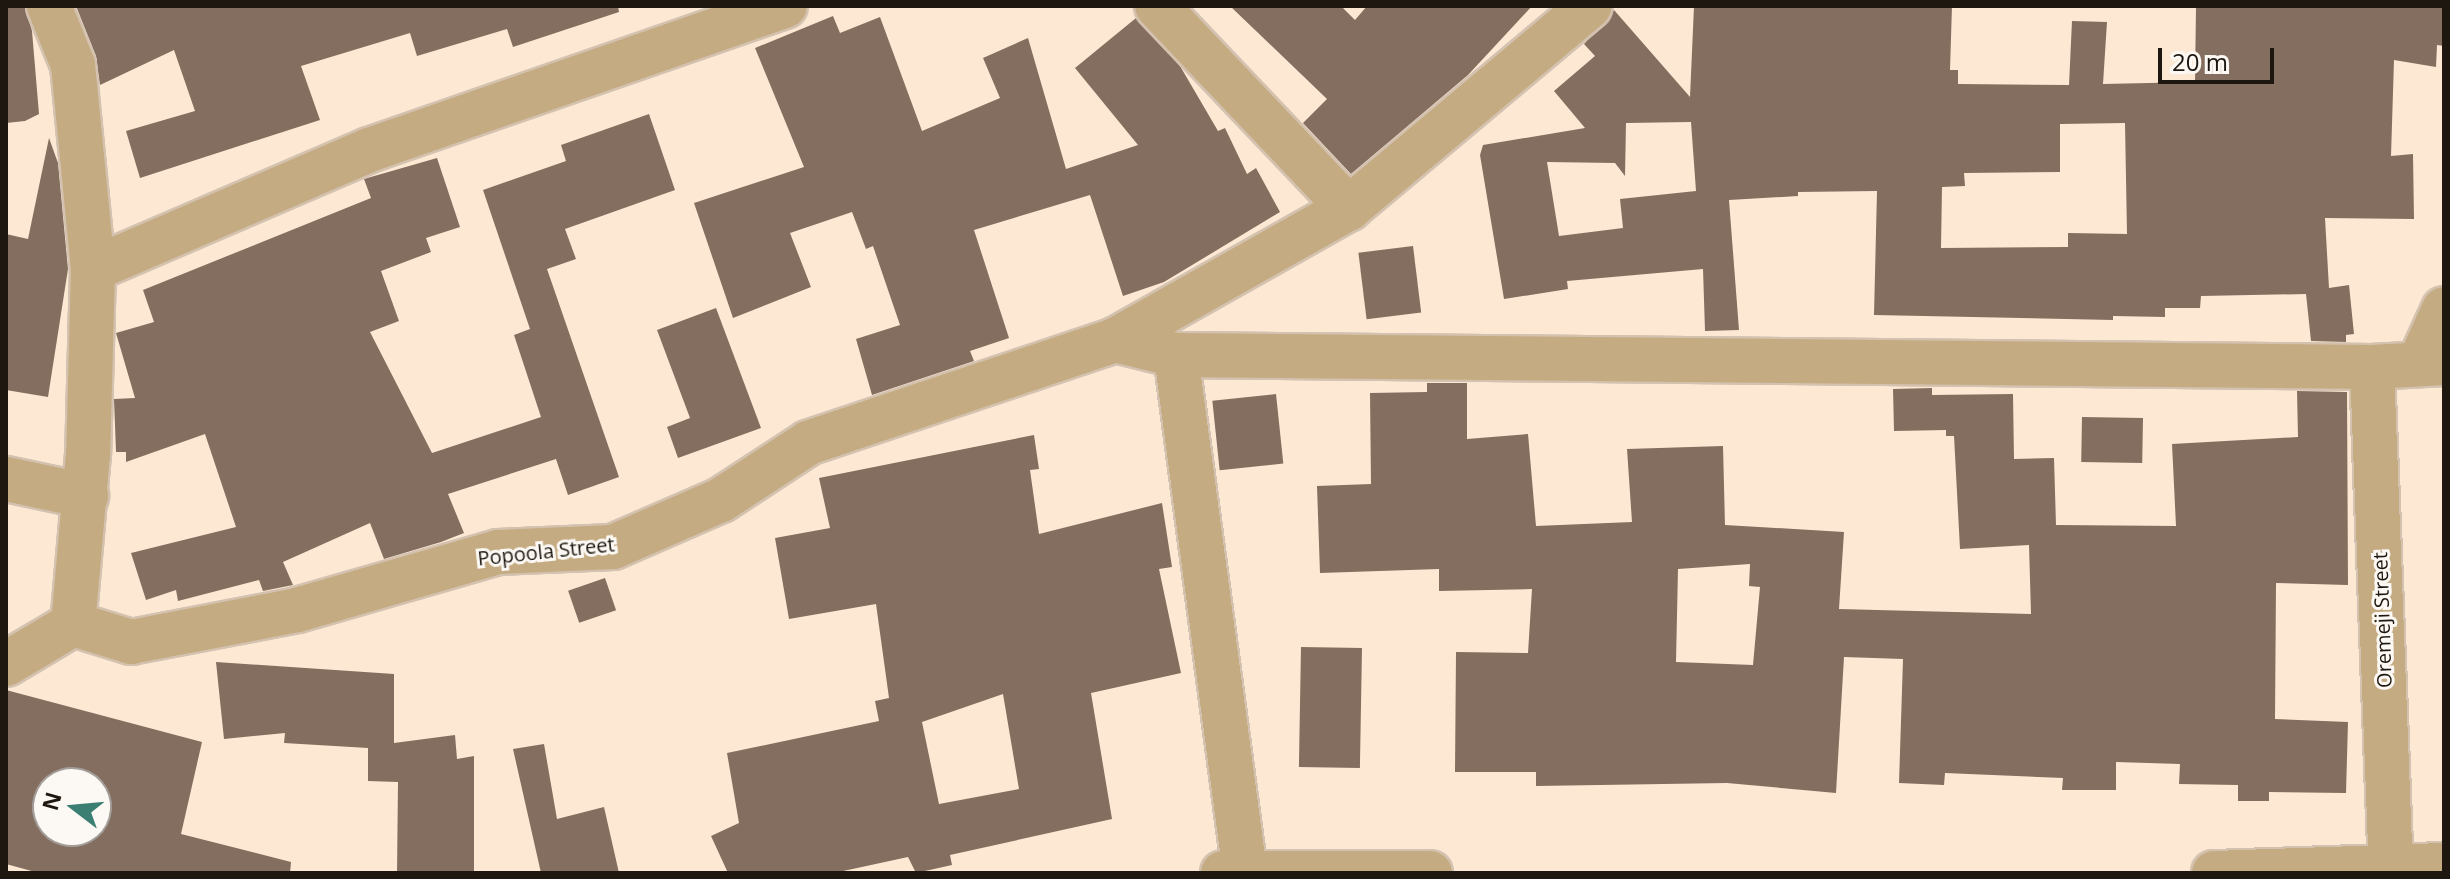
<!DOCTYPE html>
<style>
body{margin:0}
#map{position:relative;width:2450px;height:879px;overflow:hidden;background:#fce8d3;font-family:"Open Sans",sans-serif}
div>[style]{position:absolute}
.building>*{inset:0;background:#846e5f;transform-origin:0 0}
.roads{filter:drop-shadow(2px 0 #d4c2b0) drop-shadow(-2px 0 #d4c2b0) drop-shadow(0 2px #d4c2b0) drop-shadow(0 -2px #d4c2b0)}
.street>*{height:44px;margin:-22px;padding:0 22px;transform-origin:22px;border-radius:22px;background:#c5ab82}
span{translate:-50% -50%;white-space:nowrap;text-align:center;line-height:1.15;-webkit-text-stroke:6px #fcf8f4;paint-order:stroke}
.street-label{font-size:20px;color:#1e1710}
.frame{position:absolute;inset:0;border:8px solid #1e1710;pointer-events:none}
.north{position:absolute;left:32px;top:767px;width:80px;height:80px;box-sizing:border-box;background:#fcf8f4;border:2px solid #a39e99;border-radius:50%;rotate:286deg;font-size:22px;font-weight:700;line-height:32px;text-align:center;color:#1e1710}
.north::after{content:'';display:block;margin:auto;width:28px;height:36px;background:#3b7f73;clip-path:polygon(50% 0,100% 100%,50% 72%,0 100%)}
.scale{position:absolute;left:2158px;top:48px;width:116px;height:36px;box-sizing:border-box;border:4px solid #1e1710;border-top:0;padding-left:10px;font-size:24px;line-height:28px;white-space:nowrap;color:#1e1710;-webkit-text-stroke:6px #fcf8f4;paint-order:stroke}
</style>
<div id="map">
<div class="building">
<i style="clip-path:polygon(6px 6px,25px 6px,32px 31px,39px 114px,25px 121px,6px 123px)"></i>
<i style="clip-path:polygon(76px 6px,618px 6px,619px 12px,513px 47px,507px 29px,417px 56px,410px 33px,301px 66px,320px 120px,140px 178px,126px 131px,195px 111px,174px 50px,100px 85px,96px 56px)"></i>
<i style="clip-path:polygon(1230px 6px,1341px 6px,1355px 20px,1367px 6px,1532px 6px,1468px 75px,1351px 174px,1303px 123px,1327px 99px)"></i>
<i style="clip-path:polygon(evenodd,1694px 6px,1952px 6px,1950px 70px,1958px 70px,1958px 84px,2069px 85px,2072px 21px,2107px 22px,2103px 84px,2195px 82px,2196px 6px,2444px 6px,2444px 46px,2437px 45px,2436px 67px,2394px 60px,2391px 156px,2413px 154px,2414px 219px,2325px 218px,2329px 288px,2349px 285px,2354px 334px,2346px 335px,2346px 342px,2311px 341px,2306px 294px,2201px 296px,2200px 308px,2165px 308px,2165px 317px,2113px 316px,2113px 320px,1874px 315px,1877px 191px,1798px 192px,1798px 196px,1729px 200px,1739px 330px,1705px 331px,1703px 269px,1567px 281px,1568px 289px,1504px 299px,1480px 155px,1483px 145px,1585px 128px,1554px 91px,1595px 56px,1584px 44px,1614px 10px,1690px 97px,1694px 6px,1691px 122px,1696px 191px,1620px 199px,1623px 228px,1559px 236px,1547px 162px,1615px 163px,1625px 176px,1626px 123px,1691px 122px,1694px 6px,2125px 123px,2127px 234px,2068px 233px,2068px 247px,1941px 248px,1942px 187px,1965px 186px,1964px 173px,2060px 172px,2060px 124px,2125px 123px)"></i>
<i style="clip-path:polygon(833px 16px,840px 33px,880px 17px,922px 131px,1000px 98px,983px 58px,1028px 38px,1066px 169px,1138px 145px,1075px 68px,1136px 18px,1180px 66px,1218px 131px,1225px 128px,1247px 174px,1256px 168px,1280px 212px,1164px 282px,1123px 296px,1090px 195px,974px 230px,1009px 338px,970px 351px,974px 361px,872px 395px,856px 339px,900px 325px,873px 246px,866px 249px,852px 212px,790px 233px,811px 287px,733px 318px,694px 203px,804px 167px,755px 48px)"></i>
<i style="clip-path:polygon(649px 114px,675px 190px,565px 229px,576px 259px,547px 269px,619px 477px,568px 495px,556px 459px,448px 494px,464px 533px,441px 542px,384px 559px,370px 523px,283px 562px,293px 585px,263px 591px,259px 580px,178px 601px,176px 590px,146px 600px,131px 553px,236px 527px,205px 434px,126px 462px,126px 452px,116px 452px,114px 399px,135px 398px,116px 333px,154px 322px,143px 290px,371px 198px,364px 179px,437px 158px,460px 227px,426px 238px,431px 252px,381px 271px,399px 321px,370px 332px,432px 453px,541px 417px,514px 335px,530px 329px,483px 190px,566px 161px,561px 145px)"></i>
<i style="clip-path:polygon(49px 138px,58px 163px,68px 269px,48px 397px,6px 390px,6px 234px,28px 239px)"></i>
<i style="left:1413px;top:246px;width:67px;height:55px;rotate:83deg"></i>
<i style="clip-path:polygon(716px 308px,761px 428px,678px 458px,667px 427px,690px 418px,657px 330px)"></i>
<i style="clip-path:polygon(evenodd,1427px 383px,1467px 383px,1467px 439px,1528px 434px,1536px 526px,1632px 522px,1627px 449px,1723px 446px,1725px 525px,1844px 532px,1839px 609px,2031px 614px,2029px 545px,1960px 549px,1954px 436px,1946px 436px,1946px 430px,1894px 431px,1893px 389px,1932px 388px,1932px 395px,2013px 394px,2014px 459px,2054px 458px,2056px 525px,2176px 526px,2172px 444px,2298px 437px,2297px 391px,2347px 392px,2348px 585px,2276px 583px,2275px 719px,2348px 722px,2346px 793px,2269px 792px,2269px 801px,2238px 801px,2238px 785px,2179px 784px,2180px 764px,2116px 762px,2116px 790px,2062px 790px,2063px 778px,1945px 773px,1944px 785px,1899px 783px,1903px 659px,1844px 657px,1836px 793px,1727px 783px,1536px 786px,1536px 772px,1455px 772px,1456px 652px,1528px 653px,1532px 589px,1439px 591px,1439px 569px,1320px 573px,1317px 486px,1371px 484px,1370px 393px,1427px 392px,1427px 383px,1750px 564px,1749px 586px,1760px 587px,1753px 665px,1676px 662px,1678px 569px,1750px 564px)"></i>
<i style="left:1276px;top:394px;width:70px;height:64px;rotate:84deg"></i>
<i style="left:2082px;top:417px;width:61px;height:45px;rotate:1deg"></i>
<i style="clip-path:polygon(evenodd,1034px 435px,1039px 469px,1030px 470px,1039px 534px,1162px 503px,1172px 567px,1159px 569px,1181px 673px,1091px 693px,1112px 819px,950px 855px,952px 865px,916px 873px,908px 857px,834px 873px,728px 873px,711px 836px,739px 823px,727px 753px,879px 721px,875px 701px,889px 698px,876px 604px,789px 619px,775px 538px,830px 528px,819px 478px,1034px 435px,1003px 694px,1019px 789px,939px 804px,922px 722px,1003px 694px)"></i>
<i style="left:605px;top:578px;width:34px;height:39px;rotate:71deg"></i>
<i style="left:1301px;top:647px;width:61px;height:120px;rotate:1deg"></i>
<i style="clip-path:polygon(216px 662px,394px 674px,394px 743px,455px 735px,457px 759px,474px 756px,474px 873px,397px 873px,398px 782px,368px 781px,368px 748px,284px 743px,285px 733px,224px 739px)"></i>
<i style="clip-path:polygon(evenodd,6px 690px,202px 742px,181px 834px,291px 862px,290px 873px,39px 873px,6px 864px,6px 690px,48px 783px,96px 783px,96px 831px,48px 831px,48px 783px)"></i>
<i style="clip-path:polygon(544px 744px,557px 819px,604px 807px,619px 873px,541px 873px,513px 749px)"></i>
</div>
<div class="roads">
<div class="street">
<i style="left:49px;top:6px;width:64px;rotate:67.9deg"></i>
<i style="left:73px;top:65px;width:205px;rotate:84.4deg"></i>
<i style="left:93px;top:269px;width:185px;rotate:91.5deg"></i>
<i style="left:88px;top:454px;width:171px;rotate:95deg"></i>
<i style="left:1157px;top:6px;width:279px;rotate:46.5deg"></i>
<i style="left:93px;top:269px;width:301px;rotate:-23.3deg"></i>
<i style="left:369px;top:150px;width:440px;rotate:-19.1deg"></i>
<i style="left:1115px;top:340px;width:63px;rotate:13.8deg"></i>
<i style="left:1176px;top:355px;width:1196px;rotate:0.57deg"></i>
<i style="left:2372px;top:367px;width:72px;rotate:-3.2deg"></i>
<i style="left:1176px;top:355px;width:523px;rotate:82.41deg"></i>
<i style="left:2420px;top:362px;width:58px;rotate:-65.6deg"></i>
<i style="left:2372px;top:367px;width:506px;rotate:87.85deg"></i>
<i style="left:6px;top:479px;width:82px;rotate:12deg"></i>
<i style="left:6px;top:664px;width:78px;rotate:-30.8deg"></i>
<i style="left:73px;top:624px;width:61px;rotate:17.2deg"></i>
<i style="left:131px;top:642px;width:169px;rotate:-10.9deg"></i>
<i style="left:297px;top:610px;width:209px;rotate:-16.1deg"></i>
<i style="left:498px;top:552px;width:115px;rotate:-2.5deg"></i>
<i style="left:613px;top:547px;width:118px;rotate:-23.5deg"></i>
<i style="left:721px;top:500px;width:104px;rotate:-33.2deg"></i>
<i style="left:808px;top:443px;width:324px;rotate:-18.5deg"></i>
<i style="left:1115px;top:340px;width:269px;rotate:-29.4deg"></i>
<i style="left:1349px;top:208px;width:314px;rotate:-40deg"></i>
<i style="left:1223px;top:873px;width:207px"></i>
<i style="left:2214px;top:873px;width:230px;rotate:-2deg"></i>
</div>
</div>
<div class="street-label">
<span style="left:546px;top:551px;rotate:-6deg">Popoola Street</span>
<span style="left:2382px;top:620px;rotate:-92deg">Oremeji Street</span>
</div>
<div class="frame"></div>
<div class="north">N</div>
<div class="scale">20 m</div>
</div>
